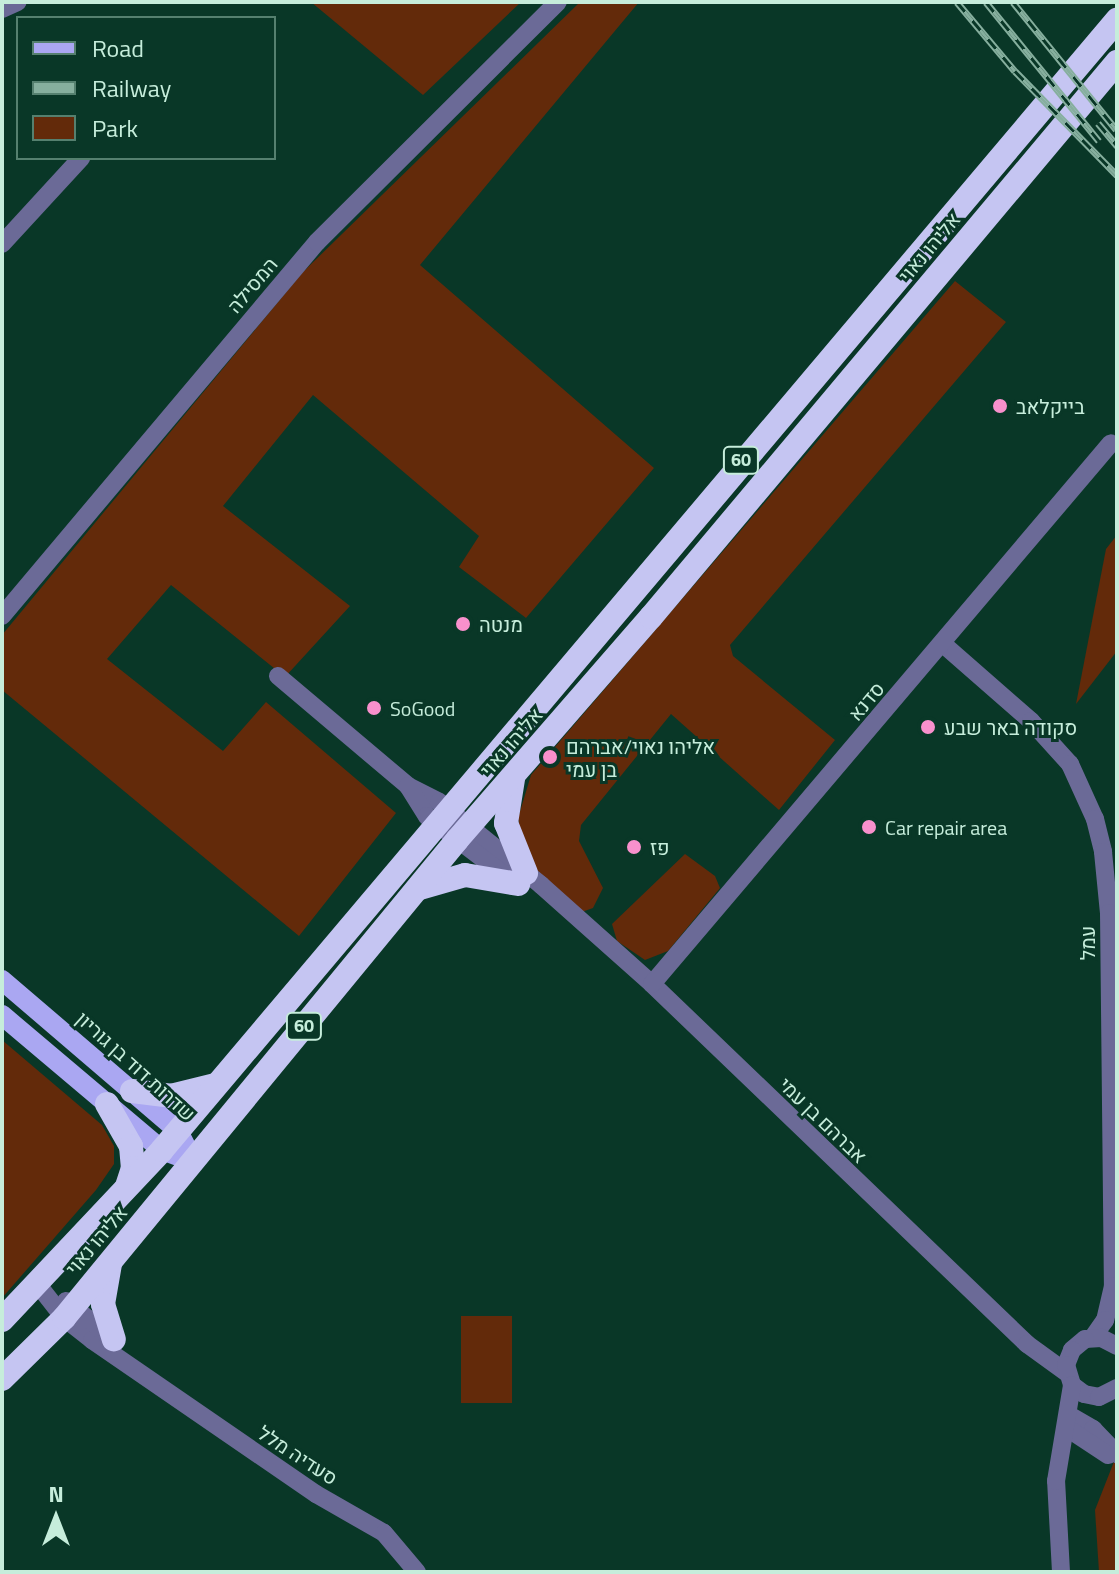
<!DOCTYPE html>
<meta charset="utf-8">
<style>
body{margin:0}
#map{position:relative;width:1119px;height:1574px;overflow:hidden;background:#093727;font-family:"Titillium Web",Heebo,sans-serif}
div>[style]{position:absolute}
.green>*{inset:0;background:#632a0a;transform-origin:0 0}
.minor>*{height:18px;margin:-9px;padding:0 9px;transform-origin:9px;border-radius:9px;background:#6b6a97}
.major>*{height:20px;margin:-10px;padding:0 10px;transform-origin:10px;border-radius:10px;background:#aaa7f2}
.highway>*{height:24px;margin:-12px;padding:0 12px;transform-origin:12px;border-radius:12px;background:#c5c5f2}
.rail>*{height:7px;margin-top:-3.5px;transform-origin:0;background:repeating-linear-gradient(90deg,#093727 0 12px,#86af9e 0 24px);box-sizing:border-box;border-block:2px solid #86af9e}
.dots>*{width:22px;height:22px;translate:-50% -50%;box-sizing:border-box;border:4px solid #093727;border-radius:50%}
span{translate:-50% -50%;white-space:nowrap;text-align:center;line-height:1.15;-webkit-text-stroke:6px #093727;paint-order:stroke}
.shield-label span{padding:2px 6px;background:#093727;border:2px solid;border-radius:6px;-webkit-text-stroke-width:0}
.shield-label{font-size:18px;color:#c6eddb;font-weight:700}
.street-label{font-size:20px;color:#c6eddb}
.poi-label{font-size:20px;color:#c6eddb}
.left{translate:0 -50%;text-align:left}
.frame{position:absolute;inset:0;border:4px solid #c6eddb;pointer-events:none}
.legend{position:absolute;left:16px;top:16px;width:260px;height:144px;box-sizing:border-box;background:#093727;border:2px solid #55806f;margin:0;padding:10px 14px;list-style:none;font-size:24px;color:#c6eddb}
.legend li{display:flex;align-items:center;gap:16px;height:40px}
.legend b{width:40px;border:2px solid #55806f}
.north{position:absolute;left:16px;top:1478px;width:80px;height:80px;-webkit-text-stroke:6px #093727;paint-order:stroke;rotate:0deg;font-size:22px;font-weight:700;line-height:32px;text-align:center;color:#c6eddb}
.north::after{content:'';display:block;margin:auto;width:28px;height:36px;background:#c6eddb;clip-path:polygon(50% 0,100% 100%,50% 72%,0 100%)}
</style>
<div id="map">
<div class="green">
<i style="clip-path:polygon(311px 2px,521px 2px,423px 95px)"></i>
<i style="clip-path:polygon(580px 2px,639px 2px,420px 265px,654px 468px,526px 618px,459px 567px,479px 536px,313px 395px,223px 506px,350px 606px,285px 677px,171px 585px,107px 659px,223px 751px,266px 702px,396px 813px,299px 936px,2px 690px,2px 635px,303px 272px)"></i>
<i style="clip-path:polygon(955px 281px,1006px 322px,730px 645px,733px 656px,835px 740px,779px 810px,671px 714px,581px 825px,579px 841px,603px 888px,593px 908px,579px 913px,526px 861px,518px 818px,531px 775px)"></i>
<i style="clip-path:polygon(1117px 535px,1117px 651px,1076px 704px,1106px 549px)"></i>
<i style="clip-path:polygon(685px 854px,715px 876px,720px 888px,668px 951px,645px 960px,617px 941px,612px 924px)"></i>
<i style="clip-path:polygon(2px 1040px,102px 1125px,114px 1146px,114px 1164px,96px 1190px,2px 1298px)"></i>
<i style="left:461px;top:1316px;width:51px;height:87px"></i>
<i style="clip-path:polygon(1117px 1454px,1117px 1572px,1099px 1572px,1095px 1510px)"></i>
</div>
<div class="minor">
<i style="left:2px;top:9px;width:17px;rotate:-24deg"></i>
<i style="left:2px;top:244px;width:117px;rotate:-47.4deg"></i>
<i style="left:2px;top:616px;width:489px;rotate:-49.9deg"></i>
<i style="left:317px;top:242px;width:340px;rotate:-44.9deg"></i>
<i style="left:943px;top:644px;width:117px;rotate:41.2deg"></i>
<i style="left:1031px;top:721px;width:58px;rotate:47.8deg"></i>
<i style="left:1070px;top:764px;width:60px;rotate:65.6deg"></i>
<i style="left:1095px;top:819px;width:34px;rotate:76deg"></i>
<i style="left:1103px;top:852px;width:61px;rotate:84.4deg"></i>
<i style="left:1109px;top:913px;width:373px;rotate:89.4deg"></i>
<i style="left:1113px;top:1286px;width:35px;rotate:103deg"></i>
<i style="left:1105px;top:1320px;width:21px;rotate:125deg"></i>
<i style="left:278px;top:676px;width:170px;rotate:40.2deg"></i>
<i style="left:408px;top:786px;width:35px;rotate:27deg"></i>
<i style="left:439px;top:802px;width:132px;rotate:39.1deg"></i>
<i style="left:541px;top:885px;width:149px;rotate:41.7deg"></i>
<i style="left:652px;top:984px;width:520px;rotate:43.83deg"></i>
<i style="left:1027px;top:1344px;width:49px;rotate:35.9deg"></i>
<i style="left:408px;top:786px;width:36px;rotate:58deg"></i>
<i style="left:427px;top:816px;width:106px;rotate:37.3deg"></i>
<i style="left:652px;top:984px;width:709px;rotate:-49.69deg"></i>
<i style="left:39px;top:1286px;width:41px;rotate:52deg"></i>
<i style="left:64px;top:1318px;width:36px;rotate:38deg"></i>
<i style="left:92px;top:1340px;width:272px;rotate:34.5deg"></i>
<i style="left:316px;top:1494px;width:78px;rotate:29.8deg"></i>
<i style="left:384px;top:1533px;width:51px;rotate:49.8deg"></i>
<i style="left:66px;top:1301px;width:62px;rotate:39.1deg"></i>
<i style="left:1117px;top:1346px;width:18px;rotate:-153deg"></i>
<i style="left:1101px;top:1338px;width:16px;rotate:176deg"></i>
<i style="left:1085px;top:1339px;width:17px;rotate:140deg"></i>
<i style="left:1072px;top:1350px;width:16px;rotate:112deg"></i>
<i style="left:1066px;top:1365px;width:21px;rotate:73deg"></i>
<i style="left:1072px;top:1385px;width:15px;rotate:37deg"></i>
<i style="left:1084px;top:1394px;width:15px;rotate:11deg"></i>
<i style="left:1099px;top:1397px;width:20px;rotate:-27deg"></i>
<i style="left:1069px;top:1415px;width:28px;rotate:30deg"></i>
<i style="left:1093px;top:1429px;width:35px;rotate:46deg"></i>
<i style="left:1067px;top:1428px;width:49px;rotate:33.4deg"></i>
<i style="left:1061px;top:1572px;width:91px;rotate:-93.1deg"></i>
<i style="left:1056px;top:1481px;width:97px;rotate:-80.5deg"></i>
</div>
<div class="major">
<i style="left:2px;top:980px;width:232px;rotate:40.6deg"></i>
<i style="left:178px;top:1131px;width:34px;rotate:63deg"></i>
<i style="left:2px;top:1015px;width:209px;rotate:40.2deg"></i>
<i style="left:162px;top:1150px;width:33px;rotate:20deg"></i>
</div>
<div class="highway">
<i style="left:513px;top:779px;width:45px;rotate:99deg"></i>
<i style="left:506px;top:823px;width:54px;rotate:68.2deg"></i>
<i style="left:420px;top:888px;width:47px;rotate:-16.1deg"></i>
<i style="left:465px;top:875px;width:54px;rotate:9.6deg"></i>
<i style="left:132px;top:1091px;width:39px;rotate:7deg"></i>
<i style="left:171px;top:1096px;width:45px;rotate:-14deg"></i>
<i style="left:107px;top:1104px;width:48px;rotate:60.3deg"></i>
<i style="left:131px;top:1146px;width:22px;rotate:85deg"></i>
<i style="left:133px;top:1168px;width:19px;rotate:108deg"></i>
<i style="left:110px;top:1264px;width:41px;rotate:99.9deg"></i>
<i style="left:103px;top:1304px;width:37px;rotate:73deg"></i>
<i style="left:2px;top:1320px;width:233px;rotate:-46.7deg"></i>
<i style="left:162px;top:1150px;width:1480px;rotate:-49.8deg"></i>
<i style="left:2px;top:1379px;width:87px;rotate:-44.5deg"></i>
<i style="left:64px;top:1318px;width:619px;rotate:-50.57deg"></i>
<i style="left:457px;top:840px;width:296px;rotate:-49deg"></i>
<i style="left:651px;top:617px;width:725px;rotate:-49.98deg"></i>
</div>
<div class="rail">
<i style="left:957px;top:2px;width:90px;rotate:50deg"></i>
<i style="left:1015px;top:71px;width:146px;rotate:45.6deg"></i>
<i style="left:986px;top:2px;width:179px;rotate:50.9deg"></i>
<i style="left:1013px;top:2px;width:164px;rotate:51deg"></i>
<i style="left:1098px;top:123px;width:30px;rotate:50deg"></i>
</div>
<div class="dots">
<i style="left:1000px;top:406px;background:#f890cc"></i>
<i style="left:463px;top:624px;background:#f890cc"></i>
<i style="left:374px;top:708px;background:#f890cc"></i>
<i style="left:928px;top:727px;background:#f890cc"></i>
<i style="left:550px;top:757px;background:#f890cc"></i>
<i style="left:869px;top:827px;background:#f890cc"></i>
<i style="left:634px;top:847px;background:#f890cc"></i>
</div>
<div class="shield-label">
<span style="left:741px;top:460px">60</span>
<span style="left:304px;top:1026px">60</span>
</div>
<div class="street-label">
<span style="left:929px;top:247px;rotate:-50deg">אליהו נאוי</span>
<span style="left:252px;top:285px;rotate:-50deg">המסילה</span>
<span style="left:866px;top:701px;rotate:-50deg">סדנא</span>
<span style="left:511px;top:742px;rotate:-49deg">אליהו נאוי</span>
<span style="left:1087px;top:943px;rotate:-90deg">עמל</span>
<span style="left:136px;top:1066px;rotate:42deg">שדרות דוד בן גוריון</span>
<span style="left:823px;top:1120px;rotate:44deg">אברהם בן עמי</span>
<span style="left:96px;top:1240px;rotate:-50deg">אליהו נאוי</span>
<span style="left:298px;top:1455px;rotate:33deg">סעדיה מלל</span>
</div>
<div class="poi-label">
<span class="left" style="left:1016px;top:406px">בייקלאב</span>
<span class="left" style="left:479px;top:624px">מנטה</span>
<span class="left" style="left:390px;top:708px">SoGood</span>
<span class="left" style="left:944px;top:727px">סקודה באר שבע</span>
<span class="left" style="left:566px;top:758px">אליהו נאוי/אברהם<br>בן עמי</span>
<span class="left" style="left:885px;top:827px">Car repair area</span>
<span class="left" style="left:650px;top:847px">פז</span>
</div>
<div class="frame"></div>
<ul class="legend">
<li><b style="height:10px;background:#aaa7f2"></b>Road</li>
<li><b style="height:10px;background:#86af9e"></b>Railway</li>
<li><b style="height:22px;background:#632a0a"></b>Park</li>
</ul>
<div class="north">N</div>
</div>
